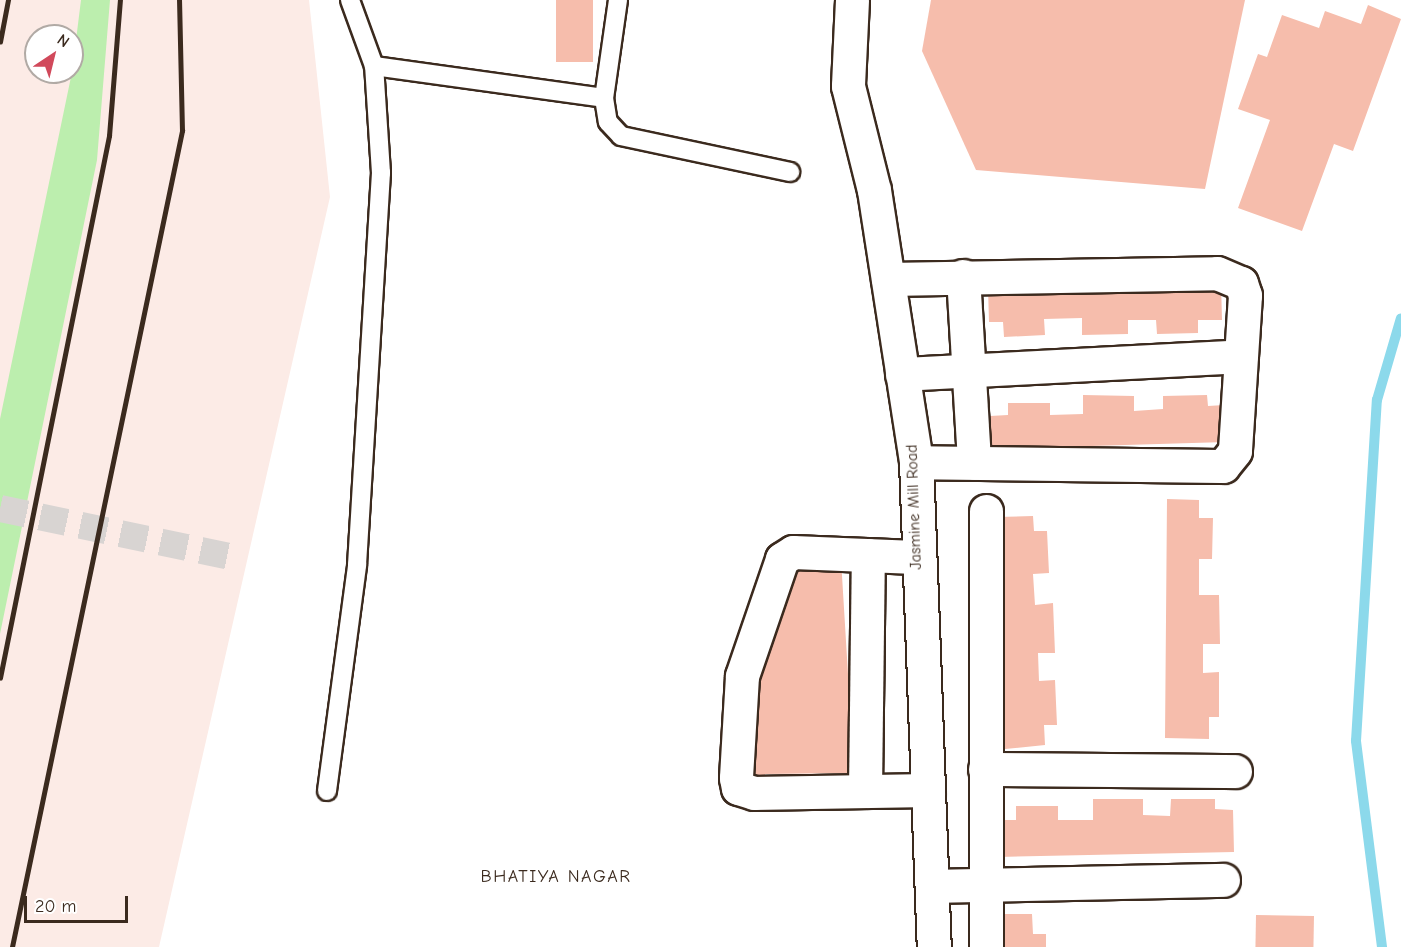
<!DOCTYPE html>
<style>
body{margin:0}
#map{position:relative;width:1401px;height:947px;overflow:hidden;background:#fff;font-family:"Comic Neue",sans-serif}
div>[style]{position:absolute}
.built>*{inset:0;background:#fcebe6}
.green>*{inset:0;background:#bceeae}
.stream>*{height:10px;margin:-5px;padding:0 5px;transform-origin:5px;border-radius:5px;background:#8cd9eb}
.building>*{inset:0;background:#f6bdac;transform-origin:0 0}
.pedestrian-tunnel>*{height:27px;margin-top:-13.5px;transform-origin:0;background:repeating-linear-gradient(90deg,#d8d4d2 0 27px,transparent 0 41px)}
.roads{filter:drop-shadow(2px 0 #3b2a1e) drop-shadow(-2px 0 #3b2a1e) drop-shadow(0 2px #3b2a1e) drop-shadow(0 -2px #3b2a1e)}
.service>*{height:18px;margin:-9px;padding:0 9px;transform-origin:9px;border-radius:9px;background:#fff}
.minor>*{height:33px;margin:-16.5px;padding:0 16.5px;transform-origin:16.5px;border-radius:16.5px;background:#fff}
.rail>*{height:4.5px;margin:-2.25px;padding:0 2.25px;transform-origin:2.25px;border-radius:2.25px;background:#3b2a1e}
span{translate:-50% -50%;white-space:nowrap;text-align:center;line-height:1.15;-webkit-text-stroke:4.5px #fff;paint-order:stroke}
.street-label{font-size:16px;color:#3b2a1e}
.neighbourhood-label{font-size:18px;color:#3b2a1e;letter-spacing:1.5px}
.north{position:absolute;left:24px;top:24px;width:60px;height:60px;box-sizing:border-box;background:#fff;border:2px solid #b1aaa5;border-radius:50%;rotate:35deg;font-size:16px;font-weight:700;line-height:24px;text-align:center;color:#3b2a1e}
.north::after{content:'';display:block;margin:auto;width:21px;height:27px;background:#d1495b;clip-path:polygon(50% 0,100% 100%,50% 72%,0 100%)}
.scale{position:absolute;left:24px;top:896px;width:104px;height:27px;box-sizing:border-box;border:3px solid #3b2a1e;border-top:0;padding-left:8px;font-size:18px;line-height:21px;white-space:nowrap;color:#3b2a1e;-webkit-text-stroke:4px #fff;paint-order:stroke}
</style>
<div id="map">
<div class="built">
<i style="clip-path:polygon(evenodd,0 0,309px 0,330px 197px,159px 947px,0 947px,0 0,36px 36px,72px 36px,72px 72px,36px 72px,36px 36px)"></i>
</div>
<div class="green">
<i style="clip-path:polygon(81px 0,110px 0,97px 160px,0 634px,0 419px,72px 72px)"></i>
</div>
<div class="stream">
<i style="left:1382px;top:947px;width:208px;rotate:-97.2deg"></i>
<i style="left:1356px;top:741px;width:342px;rotate:-86.5deg"></i>
<i style="left:1377px;top:400px;width:85px;rotate:-73.7deg"></i>
</div>
<div class="building">
<i style="left:556px;top:0;width:37px;height:62px"></i>
<i style="clip-path:polygon(931px 0,1245px 0,1205px 189px,976px 170px,922px 51px)"></i>
<i style="clip-path:polygon(1368px 5px,1401px 19px,1353px 151px,1334px 144px,1302px 231px,1238px 208px,1270px 120px,1238px 109px,1258px 54px,1267px 57px,1282px 15px,1319px 28px,1325px 11px,1361px 24px)"></i>
<i style="clip-path:polygon(1221px 282px,1222px 320px,1198px 320px,1198px 333px,1157px 334px,1156px 320px,1128px 320px,1128px 334px,1082px 335px,1082px 318px,1044px 319px,1045px 335px,1004px 337px,1003px 322px,989px 322px,988px 288px)"></i>
<i style="clip-path:polygon(1083px 395px,1134px 396px,1134px 411px,1163px 409px,1163px 396px,1207px 395px,1208px 406px,1224px 405px,1226px 442px,990px 449px,990px 416px,1008px 415px,1008px 403px,1050px 403px,1050px 415px,1083px 414px)"></i>
<i style="clip-path:polygon(1167px 499px,1199px 500px,1199px 518px,1213px 518px,1212px 559px,1199px 559px,1199px 595px,1219px 595px,1220px 644px,1203px 644px,1203px 673px,1219px 672px,1219px 717px,1209px 717px,1209px 739px,1165px 738px)"></i>
<i style="clip-path:polygon(1033px 516px,1034px 531px,1047px 531px,1049px 573px,1033px 574px,1035px 605px,1053px 603px,1055px 653px,1038px 653px,1039px 681px,1055px 680px,1057px 725px,1044px 725px,1045px 745px,1005px 749px,996px 517px)"></i>
<i style="clip-path:polygon(841px 559px,854px 773px,765px 774px,765px 782px,744px 781px,756px 683px,790px 560px)"></i>
<i style="clip-path:polygon(1093px 799px,1143px 799px,1143px 815px,1170px 816px,1171px 799px,1215px 799px,1215px 809px,1233px 810px,1234px 852px,998px 857px,998px 820px,1016px 820px,1016px 806px,1058px 806px,1058px 820px,1093px 820px)"></i>
<i style="clip-path:polygon(994px 914px,1032px 914px,1033px 934px,1046px 934px,1046px 947px,994px 947px)"></i>
<i style="left:1256px;top:915px;width:58px;height:32px;rotate:1deg"></i>
</div>
<div class="pedestrian-tunnel">
<i style="left:0;top:508px;width:244px;rotate:11.8deg"></i>
</div>
<div class="roads">
<div class="service">
<i style="left:618px;top:0;width:99px;rotate:98.1deg"></i>
<i style="left:604px;top:98px;width:24px;rotate:81deg"></i>
<i style="left:608px;top:122px;width:19px;rotate:47deg"></i>
<i style="left:621px;top:136px;width:173px;rotate:12deg"></i>
<i style="left:374px;top:66px;width:232px;rotate:7.9deg"></i>
<i style="left:327px;top:791px;width:228px;rotate:-82.4deg"></i>
<i style="left:357px;top:565px;width:393px;rotate:-86.5deg"></i>
<i style="left:381px;top:173px;width:107px;rotate:-93.7deg"></i>
<i style="left:374px;top:66px;width:70px;rotate:-110deg"></i>
</div>
<div class="minor">
<i style="left:852px;top:0;width:86px;rotate:92.7deg"></i>
<i style="left:848px;top:86px;width:107px;rotate:76deg"></i>
<i style="left:874px;top:190px;width:275px;rotate:81.2deg"></i>
<i style="left:916px;top:462px;width:485px;rotate:87.9deg"></i>
<i style="left:963px;top:276px;width:187px;rotate:86.6deg"></i>
<i style="left:888px;top:279px;width:329px;rotate:-1deg"></i>
<i style="left:1217px;top:273px;width:26px;rotate:23deg"></i>
<i style="left:1241px;top:283px;width:13px;rotate:72deg"></i>
<i style="left:1245px;top:295px;width:156px;rotate:93.7deg"></i>
<i style="left:1235px;top:451px;width:19px;rotate:129deg"></i>
<i style="left:1223px;top:466px;width:307px;rotate:-179.3deg"></i>
<i style="left:902px;top:374px;width:339px;rotate:-3deg"></i>
<i style="left:915px;top:557px;width:122px;rotate:-177.7deg"></i>
<i style="left:793px;top:552px;width:13px;rotate:148deg"></i>
<i style="left:782px;top:559px;width:124px;rotate:108.9deg"></i>
<i style="left:742px;top:676px;width:102px;rotate:93.4deg"></i>
<i style="left:736px;top:778px;width:10px;rotate:79deg"></i>
<i style="left:738px;top:788px;width:17px;rotate:17deg"></i>
<i style="left:754px;top:793px;width:174px;rotate:-1deg"></i>
<i style="left:985px;top:769px;width:250px;rotate:0.5deg"></i>
<i style="left:865px;top:791px;width:236px;rotate:-89.3deg"></i>
<i style="left:934px;top:886px;width:289px;rotate:-1.2deg"></i>
<i style="left:986px;top:947px;width:436px;rotate:-90deg"></i>
</div>
</div>
<div class="rail">
<i style="left:0;top:42px;width:43px;rotate:-79.2deg"></i>
<i style="left:0;top:678px;width:553px;rotate:-78.63deg"></i>
<i style="left:109px;top:136px;width:136px;rotate:-85.4deg"></i>
<i style="left:12px;top:947px;width:834px;rotate:-78.23deg"></i>
<i style="left:182px;top:131px;width:131px;rotate:-91.3deg"></i>
</div>
<div class="street-label">
<span style="left:914px;top:507px;rotate:-92deg">Jasmine Mill Road</span>
</div>
<div class="neighbourhood-label">
<span style="left:556px;top:877px">BHATIYA NAGAR</span>
</div>
<div class="north">N</div>
<div class="scale">20 m</div>
</div>
